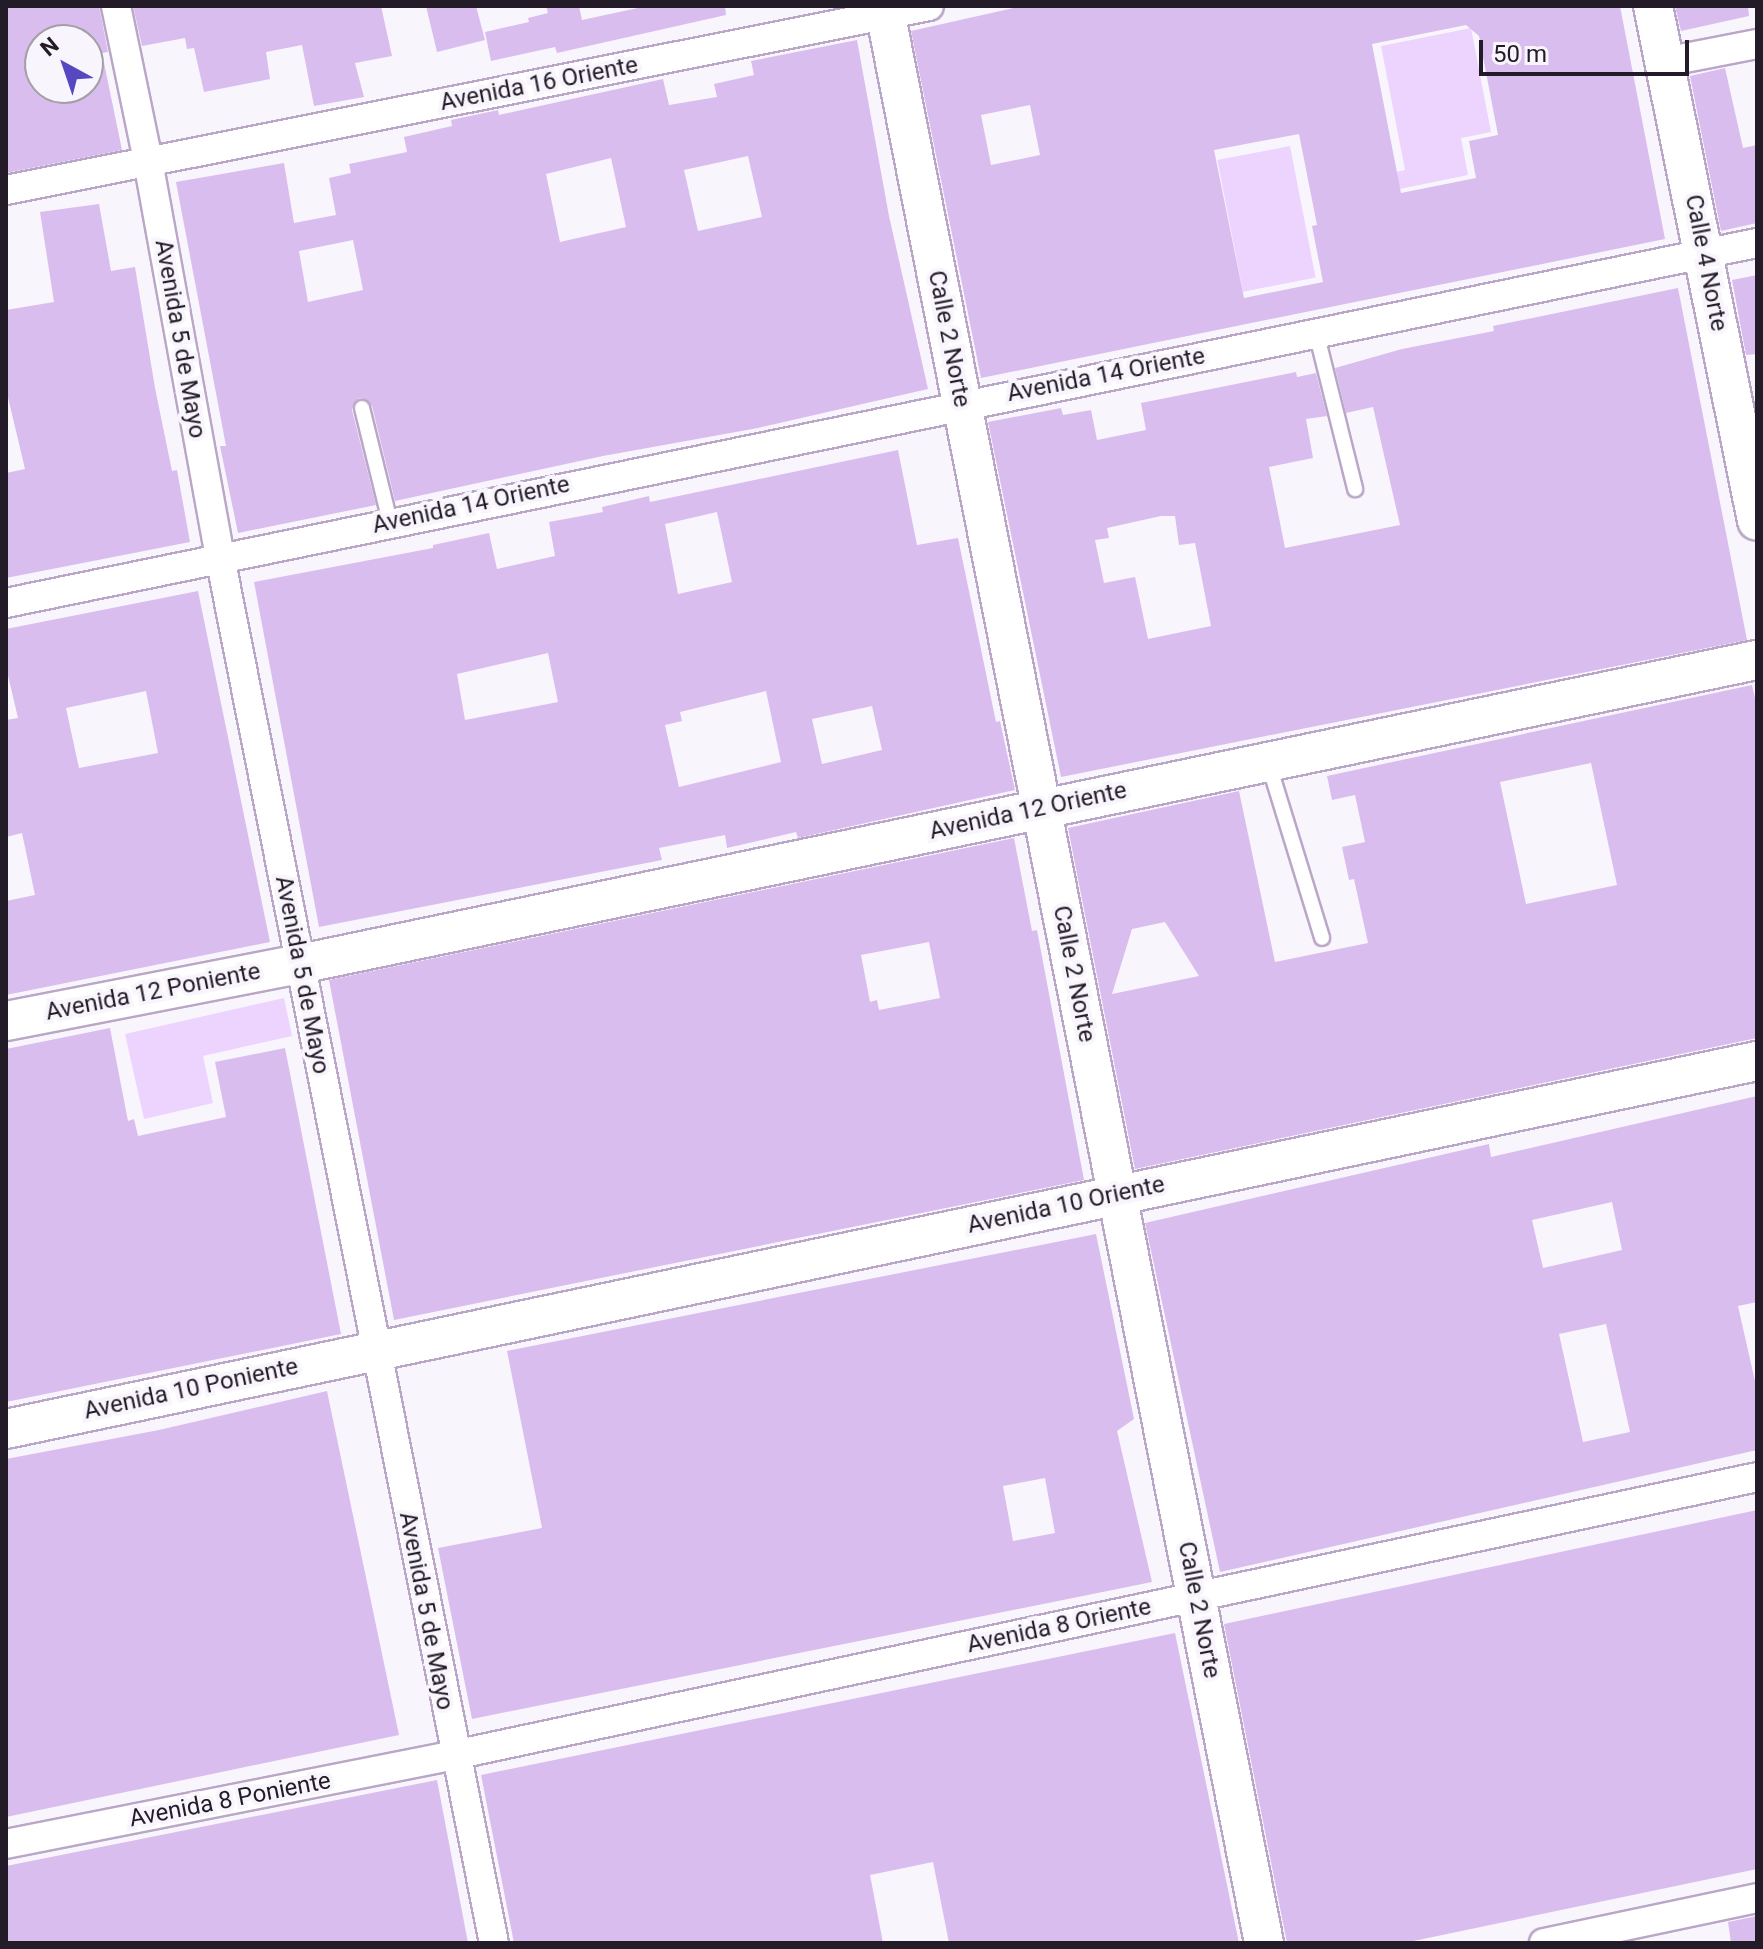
<!DOCTYPE html>
<style>
body{margin:0}
#map{position:relative;width:1763px;height:1949px;overflow:hidden;background:#f9f5fc;font-family:Roboto,sans-serif}
div>[style]{position:absolute}
.green>*{inset:0;background:#ecd4fe;transform-origin:0 0}
.building>*{inset:0;background:#dabdef}
.roads{filter:drop-shadow(2px 0 #baa7c8) drop-shadow(-2px 0 #baa7c8) drop-shadow(0 2px #baa7c8) drop-shadow(0 -2px #baa7c8)}
.lane>*{height:14px;margin:-7px;padding:0 7px;transform-origin:7px;border-radius:7px;background:#fff}
.street>*{height:28px;margin:-14px;padding:0 14px;transform-origin:14px;border-radius:14px;background:#fff}
.secondary>*{height:38px;margin:-19px;padding:0 19px;transform-origin:19px;border-radius:19px;background:#fff}
span{translate:-50% -50%;white-space:nowrap;text-align:center;line-height:1.15;-webkit-text-stroke:8px #f9f5fc;paint-order:stroke}
.street-label{font-size:24px;color:#231c28}
.frame{position:absolute;inset:0;border:8px solid #231c28;pointer-events:none}
.north{position:absolute;left:24px;top:24px;width:80px;height:80px;box-sizing:border-box;background:#f9f5fc;border:2px solid #a39ea7;border-radius:50%;rotate:320deg;font-size:22px;font-weight:700;line-height:32px;text-align:center;color:#231c28}
.north::after{content:'';display:block;margin:auto;width:28px;height:36px;background:#5648c0;clip-path:polygon(50% 0,100% 100%,50% 72%,0 100%)}
.scale{position:absolute;left:1479px;top:40px;width:210px;height:36px;box-sizing:border-box;border:4px solid #231c28;border-top:0;padding-left:10px;font-size:24px;line-height:28px;white-space:nowrap;color:#231c28;-webkit-text-stroke:6px #f9f5fc;paint-order:stroke}
</style>
<div id="map">
<div class="green">
<i style="clip-path:polygon(1471px 28px,1491px 132px,1461px 138px,1468px 175px,1390px 191px,1375px 177px,1405px 170px,1381px 46px)"></i>
<i style="left:1290px;top:146px;width:134px;height:74px;rotate:79deg"></i>
<i style="clip-path:polygon(284px 998px,292px 1036px,203px 1056px,213px 1103px,144px 1119px,125px 1034px)"></i>
</div>
<div class="building">
<i style="clip-path:polygon(evenodd,6px 6px,99px 6px,108px 52px,102px 53px,122px 150px,6px 173px,6px 6px,40px 40px,88px 40px,88px 88px,40px 88px,40px 40px)"></i>
<i style="clip-path:polygon(133px 6px,381px 6px,392px 56px,355px 63px,364px 97px,314px 106px,302px 45px,266px 52px,270px 79px,204px 92px,194px 48px,187px 49px,185px 38px,142px 46px)"></i>
<i style="clip-path:polygon(426px 6px,476px 6px,485px 40px,437px 52px)"></i>
<i style="clip-path:polygon(546px 6px,579px 6px,582px 20px,647px 6px,725px 6px,726px 15px,557px 53px,555px 47px,491px 61px,485px 32px,529px 22px,528px 18px,548px 13px)"></i>
<i style="clip-path:polygon(evenodd,1022px 6px,1620px 6px,1665px 239px,981px 378px,911px 31px,1022px 6px,1466px 25px,1479px 36px,1498px 135px,1469px 141px,1476px 178px,1401px 193px,1372px 44px,1466px 25px,1022px 6px,1030px 105px,1040px 155px,991px 165px,981px 115px,1030px 105px,1022px 6px,1299px 134px,1317px 225px,1312px 226px,1323px 282px,1244px 298px,1214px 150px,1299px 134px)"></i>
<i style="clip-path:polygon(1675px 6px,1748px 6px,1749px 16px,1681px 31px)"></i>
<i style="clip-path:polygon(evenodd,857px 40px,889px 216px,928px 389px,758px 428px,603px 456px,395px 501px,372px 406px,360px 398px,355px 401px,352px 410px,376px 505px,238px 533px,220px 446px,226px 446px,176px 182px,284px 163px,294px 223px,336px 215px,329px 178px,351px 173px,349px 164px,407px 152px,404px 137px,452px 126px,451px 120px,498px 110px,499px 115px,663px 79px,669px 105px,717px 97px,714px 84px,754px 75px,751px 61px,857px 40px,748px 156px,762px 217px,698px 231px,684px 170px,748px 156px,857px 40px,611px 158px,626px 227px,560px 242px,546px 174px,611px 158px,857px 40px,353px 240px,363px 290px,308px 302px,299px 251px,353px 240px)"></i>
<i style="clip-path:polygon(1725px 68px,1743px 148px,1757px 145px,1757px 223px,1721px 231px,1690px 76px)"></i>
<i style="clip-path:polygon(99px 204px,111px 271px,135px 267px,155px 388px,172px 471px,177px 470px,190px 542px,6px 578px,6px 473px,25px 469px,6px 389px,6px 310px,54px 302px,40px 212px)"></i>
<i style="clip-path:polygon(1757px 275px,1757px 354px,1746px 355px,1732px 280px)"></i>
<i style="clip-path:polygon(evenodd,1678px 288px,1747px 640px,1061px 777px,988px 422px,1061px 408px,1063px 415px,1091px 410px,1097px 440px,1146px 430px,1141px 403px,1296px 372px,1297px 377px,1316px 373px,1327px 416px,1306px 419px,1313px 458px,1269px 467px,1285px 548px,1400px 525px,1373px 407px,1346px 413px,1335px 368px,1402px 349px,1494px 331px,1493px 326px,1678px 288px,1161px 516px,1175px 516px,1179px 545px,1195px 543px,1211px 626px,1148px 639px,1135px 577px,1104px 583px,1095px 540px,1109px 538px,1107px 528px,1161px 516px)"></i>
<i style="clip-path:polygon(evenodd,898px 450px,917px 545px,958px 538px,996px 722px,1000px 721px,1015px 790px,798px 838px,796px 832px,727px 848px,725px 835px,659px 848px,662px 860px,319px 927px,254px 582px,433px 548px,433px 545px,489px 533px,497px 569px,555px 556px,549px 522px,603px 512px,602px 507px,649px 496px,650px 502px,898px 450px,717px 512px,732px 582px,678px 594px,665px 524px,717px 512px,898px 450px,548px 653px,558px 702px,465px 720px,457px 674px,548px 653px,898px 450px,766px 691px,781px 762px,679px 787px,665px 725px,682px 721px,680px 712px,766px 691px,898px 450px,872px 706px,882px 750px,822px 764px,812px 719px,872px 706px)"></i>
<i style="clip-path:polygon(evenodd,198px 591px,270px 942px,6px 995px,6px 901px,35px 895px,22px 833px,6px 837px,6px 720px,18px 718px,6px 667px,6px 629px,198px 591px,146px 691px,158px 753px,79px 768px,66px 708px,146px 691px)"></i>
<i style="clip-path:polygon(evenodd,1752px 685px,1757px 707px,1757px 1038px,1135px 1169px,1068px 828px,1239px 791px,1275px 962px,1368px 943px,1354px 879px,1349px 880px,1342px 847px,1365px 842px,1355px 795px,1332px 800px,1327px 776px,1752px 685px,1591px 763px,1617px 885px,1526px 904px,1500px 782px,1591px 763px,1752px 685px,1165px 922px,1199px 976px,1112px 994px,1132px 929px,1165px 922px)"></i>
<i style="clip-path:polygon(evenodd,1014px 838px,1032px 931px,1037px 930px,1084px 1180px,394px 1320px,329px 980px,1014px 838px,929px 942px,940px 998px,879px 1010px,877px 1000px,870px 1002px,861px 955px,929px 942px)"></i>
<i style="clip-path:polygon(110px 1028px,128px 1121px,134px 1119px,138px 1136px,226px 1117px,215px 1062px,285px 1048px,341px 1334px,6px 1402px,6px 1049px)"></i>
<i style="clip-path:polygon(evenodd,1757px 1096px,1757px 1302px,1738px 1306px,1757px 1390px,1757px 1450px,1220px 1572px,1145px 1223px,1489px 1144px,1491px 1157px,1757px 1096px,1612px 1202px,1622px 1250px,1543px 1268px,1532px 1220px,1612px 1202px,1757px 1096px,1606px 1324px,1630px 1432px,1583px 1442px,1559px 1334px,1606px 1324px)"></i>
<i style="clip-path:polygon(evenodd,1096px 1234px,1134px 1419px,1117px 1431px,1152px 1582px,472px 1719px,438px 1548px,542px 1528px,507px 1351px,1096px 1234px,1045px 1478px,1055px 1533px,1013px 1541px,1003px 1486px,1045px 1478px)"></i>
<i style="clip-path:polygon(327px 1391px,399px 1735px,6px 1817px,6px 1459px,159px 1430px)"></i>
<i style="clip-path:polygon(1757px 1510px,1757px 1869px,1404px 1943px,1287px 1943px,1224px 1624px)"></i>
<i style="clip-path:polygon(1175px 1633px,1239px 1943px,949px 1943px,933px 1862px,870px 1875px,883px 1943px,514px 1943px,481px 1775px)"></i>
<i style="clip-path:polygon(437px 1780px,468px 1943px,6px 1943px,6px 1866px)"></i>
<i style="clip-path:polygon(1757px 1916px,1757px 1943px,1731px 1943px,1728px 1922px)"></i>
</div>
<div class="roads">
<div class="lane">
<i style="left:1316px;top:332px;width:162px;rotate:76deg"></i>
<i style="left:362px;top:408px;width:117px;rotate:76.2deg"></i>
<i style="left:1268px;top:762px;width:184px;rotate:72.9deg"></i>
</div>
<div class="street">
<i style="left:116px;top:6px;width:158px;rotate:78.3deg"></i>
<i style="left:148px;top:161px;width:402px;rotate:79.7deg"></i>
<i style="left:220px;top:557px;width:1413px;rotate:78.82deg"></i>
<i style="left:1664px;top:62px;width:95px;rotate:-11deg"></i>
<i style="left:6px;top:190px;width:941px;rotate:-11.27deg"></i>
<i style="left:6px;top:603px;width:1788px;rotate:-11.62deg"></i>
<i style="left:6px;top:1844px;width:457px;rotate:-11.2deg"></i>
<i style="left:454px;top:1755px;width:1332px;rotate:-12.04deg"></i>
<i style="left:1544px;top:1943px;width:218px;rotate:-11.9deg"></i>
</div>
<div class="secondary">
<i style="left:884px;top:6px;width:1974px;rotate:78.9deg"></i>
<i style="left:1653px;top:6px;width:525px;rotate:78.58deg"></i>
<i style="left:6px;top:1021px;width:299px;rotate:-11deg"></i>
<i style="left:300px;top:964px;width:1488px;rotate:-11.79deg"></i>
<i style="left:6px;top:1429px;width:1789px;rotate:-11.87deg"></i>
</div>
</div>
<div class="street-label">
<span style="left:539px;top:84px;rotate:-11deg">Avenida 16 Oriente</span>
<span style="left:1706px;top:263px;rotate:79deg">Calle 4 Norte</span>
<span style="left:180px;top:339px;rotate:80deg">Avenida 5 de Mayo</span>
<span style="left:949px;top:339px;rotate:79deg">Calle 2 Norte</span>
<span style="left:1106px;top:375px;rotate:-11deg">Avenida 14 Oriente</span>
<span style="left:471px;top:505px;rotate:-12deg">Avenida 14 Oriente</span>
<span style="left:1028px;top:811px;rotate:-12deg">Avenida 12 Oriente</span>
<span style="left:1074px;top:974px;rotate:79deg">Calle 2 Norte</span>
<span style="left:302px;top:975px;rotate:79deg">Avenida 5 de Mayo</span>
<span style="left:153px;top:992px;rotate:-11deg">Avenida 12 Poniente</span>
<span style="left:1066px;top:1205px;rotate:-12deg">Avenida 10 Oriente</span>
<span style="left:191px;top:1389px;rotate:-12deg">Avenida 10 Poniente</span>
<span style="left:1199px;top:1610px;rotate:79deg">Calle 2 Norte</span>
<span style="left:426px;top:1611px;rotate:79deg">Avenida 5 de Mayo</span>
<span style="left:1059px;top:1626px;rotate:-12deg">Avenida 8 Oriente</span>
<span style="left:230px;top:1800px;rotate:-11deg">Avenida 8 Poniente</span>
</div>
<div class="frame"></div>
<div class="north">N</div>
<div class="scale">50 m</div>
</div>
